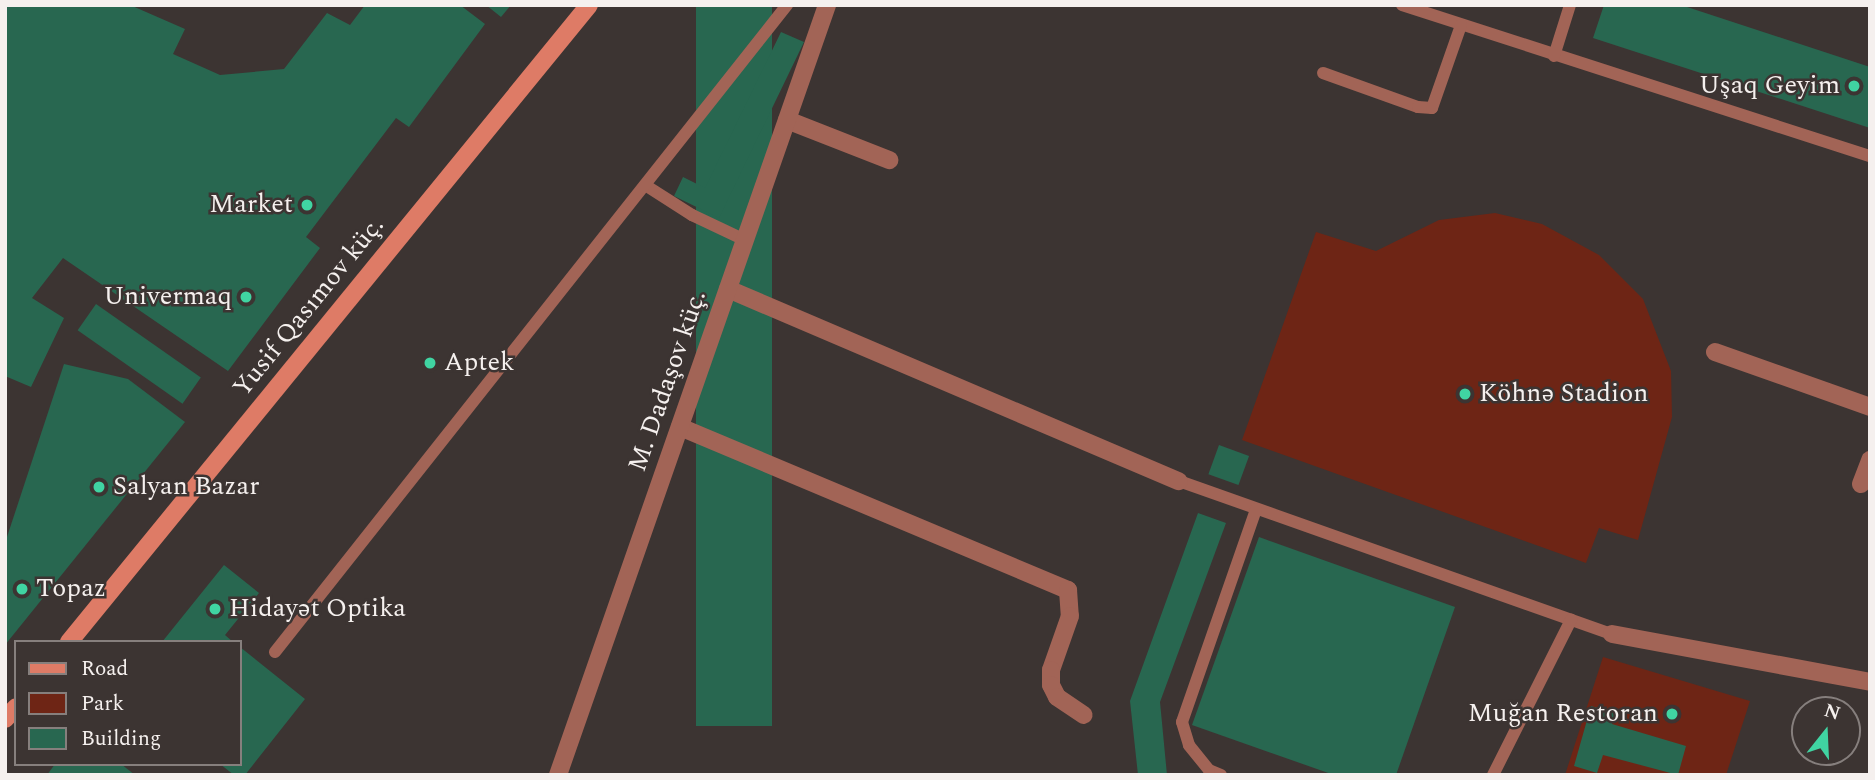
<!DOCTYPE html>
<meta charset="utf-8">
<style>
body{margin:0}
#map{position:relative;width:1875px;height:780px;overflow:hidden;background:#3c3432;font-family:Spectral,serif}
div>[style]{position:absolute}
.green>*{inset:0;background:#6e2515}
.building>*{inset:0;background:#286750;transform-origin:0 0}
.lane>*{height:12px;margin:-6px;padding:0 6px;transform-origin:6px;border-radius:6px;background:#a26456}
.street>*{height:18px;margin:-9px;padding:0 9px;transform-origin:9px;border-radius:9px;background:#a26456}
.secondary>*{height:18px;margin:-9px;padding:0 9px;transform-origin:9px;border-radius:9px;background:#de7b66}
.dots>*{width:19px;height:19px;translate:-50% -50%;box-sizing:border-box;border:4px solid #3c3432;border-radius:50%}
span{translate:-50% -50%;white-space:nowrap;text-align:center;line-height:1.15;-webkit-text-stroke:5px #3c3432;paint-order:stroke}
.poi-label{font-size:26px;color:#f5f0ee}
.right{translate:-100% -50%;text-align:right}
.left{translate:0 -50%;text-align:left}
.street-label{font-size:26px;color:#f5f0ee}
.frame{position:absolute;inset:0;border:7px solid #f5f0ee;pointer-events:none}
.legend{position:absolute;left:14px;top:640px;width:228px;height:126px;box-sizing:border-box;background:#3c3432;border:2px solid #867f7d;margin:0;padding:9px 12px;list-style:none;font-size:21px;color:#f5f0ee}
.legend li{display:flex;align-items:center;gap:14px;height:35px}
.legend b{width:35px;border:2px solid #867f7d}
.north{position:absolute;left:1791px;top:696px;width:70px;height:70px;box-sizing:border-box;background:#3c3432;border:2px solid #867f7d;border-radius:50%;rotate:18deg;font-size:19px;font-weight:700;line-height:28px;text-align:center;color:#f5f0ee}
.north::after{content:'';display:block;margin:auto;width:24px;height:32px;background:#40d4a2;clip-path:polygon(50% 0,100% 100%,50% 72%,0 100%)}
</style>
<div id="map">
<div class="green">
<i style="clip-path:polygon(1495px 213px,1542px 224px,1599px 255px,1643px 299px,1671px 371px,1672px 417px,1638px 540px,1599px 528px,1586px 563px,1242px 440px,1316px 232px,1376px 251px,1439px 220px)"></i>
<i style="clip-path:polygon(1603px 657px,1750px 701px,1726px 775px,1565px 775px)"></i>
</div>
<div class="building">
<i style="clip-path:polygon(5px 5px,130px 5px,185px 29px,173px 54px,220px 75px,284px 69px,327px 13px,350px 25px,365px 5px,460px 5px,485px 24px,409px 127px,396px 118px,306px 237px,320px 248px,228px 371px,63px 258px,32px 298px,64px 318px,31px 387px,5px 376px)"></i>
<i style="clip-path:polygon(486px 5px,511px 5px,501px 17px)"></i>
<i style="left:696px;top:5px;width:76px;height:721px"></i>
<i style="clip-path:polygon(1604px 5px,1681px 5px,1870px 67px,1870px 128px,1593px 38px)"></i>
<i style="clip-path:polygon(781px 32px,804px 42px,719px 218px,674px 196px,683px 177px,705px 188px)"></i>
<i style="left:96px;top:304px;width:128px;height:32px;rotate:35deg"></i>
<i style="clip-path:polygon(64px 364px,128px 379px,185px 422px,5px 645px,5px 543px)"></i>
<i style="left:1219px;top:445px;width:32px;height:31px;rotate:20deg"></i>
<i style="clip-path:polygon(1198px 513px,1226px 523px,1160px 702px,1167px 775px,1138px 775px,1130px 701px)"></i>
<i style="clip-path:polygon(1259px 537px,1455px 607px,1396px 775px,1334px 775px,1192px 725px)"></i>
<i style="clip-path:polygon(224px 565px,259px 593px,225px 635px,233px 642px,162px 642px)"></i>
<i style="clip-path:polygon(240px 647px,305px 699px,245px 775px,234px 775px,220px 764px,240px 764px)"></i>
<i style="clip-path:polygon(1591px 706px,1615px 713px,1612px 724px,1686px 746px,1678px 775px,1603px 755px,1597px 773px,1574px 766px)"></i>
<i style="clip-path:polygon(55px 764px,121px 764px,135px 775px,47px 775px)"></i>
</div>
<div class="lane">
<i style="left:1402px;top:5px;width:492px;rotate:17.9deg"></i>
<i style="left:1554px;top:56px;width:53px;rotate:-72.6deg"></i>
<i style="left:1323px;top:73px;width:101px;rotate:19.7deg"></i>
<i style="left:1418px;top:107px;width:14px;rotate:4deg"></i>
<i style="left:1432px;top:108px;width:88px;rotate:-70.7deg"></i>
<i style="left:645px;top:185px;width:56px;rotate:32.6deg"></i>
<i style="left:692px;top:215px;width:59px;rotate:25.3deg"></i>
<i style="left:1179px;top:481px;width:459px;rotate:19.5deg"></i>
<i style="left:275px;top:652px;width:825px;rotate:-51.64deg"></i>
<i style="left:1221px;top:775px;width:13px;rotate:-157deg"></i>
<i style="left:1209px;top:770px;width:32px;rotate:-129deg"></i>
<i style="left:1189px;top:745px;width:24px;rotate:-107deg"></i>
<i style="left:1182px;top:722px;width:225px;rotate:-70.8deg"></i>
<i style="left:1493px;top:775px;width:174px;rotate:-63.3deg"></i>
</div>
<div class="street">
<i style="left:787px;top:120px;width:110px;rotate:21.4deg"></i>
<i style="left:728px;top:289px;width:490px;rotate:23.1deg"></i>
<i style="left:1715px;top:352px;width:164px;rotate:19.5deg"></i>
<i style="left:680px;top:427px;width:421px;rotate:22.8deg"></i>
<i style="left:1068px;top:590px;width:26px;rotate:86deg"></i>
<i style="left:1070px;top:616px;width:57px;rotate:109.4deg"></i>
<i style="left:1051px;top:670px;width:15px;rotate:90deg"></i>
<i style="left:1051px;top:685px;width:13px;rotate:63deg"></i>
<i style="left:1057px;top:697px;width:32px;rotate:34deg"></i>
<i style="left:1861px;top:484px;width:26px;rotate:-69deg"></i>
<i style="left:1612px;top:634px;width:262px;rotate:10.5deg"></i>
<i style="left:558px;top:775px;width:816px;rotate:-70.74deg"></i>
</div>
<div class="secondary">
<i style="left:69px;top:642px;width:822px;rotate:-50.77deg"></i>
<i style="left:5px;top:719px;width:16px;rotate:-47deg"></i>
</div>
<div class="dots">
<i style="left:1854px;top:86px;background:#40d4a2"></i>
<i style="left:307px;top:205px;background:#40d4a2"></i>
<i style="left:246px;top:297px;background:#40d4a2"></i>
<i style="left:430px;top:363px;background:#40d4a2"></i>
<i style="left:1465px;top:394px;background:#40d4a2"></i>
<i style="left:99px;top:487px;background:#40d4a2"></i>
<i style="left:22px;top:589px;background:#40d4a2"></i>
<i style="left:215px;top:609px;background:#40d4a2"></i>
<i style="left:1672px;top:714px;background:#40d4a2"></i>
</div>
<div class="poi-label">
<span class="right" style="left:1840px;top:86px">Uşaq Geyim</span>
<span class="right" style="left:293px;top:205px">Market</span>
<span class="right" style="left:232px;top:297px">Univermaq</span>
<span class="left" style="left:444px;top:363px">Aptek</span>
<span class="left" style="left:1479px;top:394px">Köhnə Stadion</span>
<span class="left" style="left:113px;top:487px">Salyan Bazar</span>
<span class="left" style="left:36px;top:589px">Topaz</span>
<span class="left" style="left:229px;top:609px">Hidayət Optika</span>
<span class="right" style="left:1658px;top:714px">Muğan Restoran</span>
</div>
<div class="street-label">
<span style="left:309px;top:307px;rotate:-51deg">Yusif Qasımov küç.</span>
<span style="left:668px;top:381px;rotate:-71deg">M. Dadaşov küç.</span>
</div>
<div class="frame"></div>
<ul class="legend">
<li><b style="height:9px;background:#de7b66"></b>Road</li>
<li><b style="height:19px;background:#6e2515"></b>Park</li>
<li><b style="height:19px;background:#286750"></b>Building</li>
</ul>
<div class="north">N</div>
</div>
